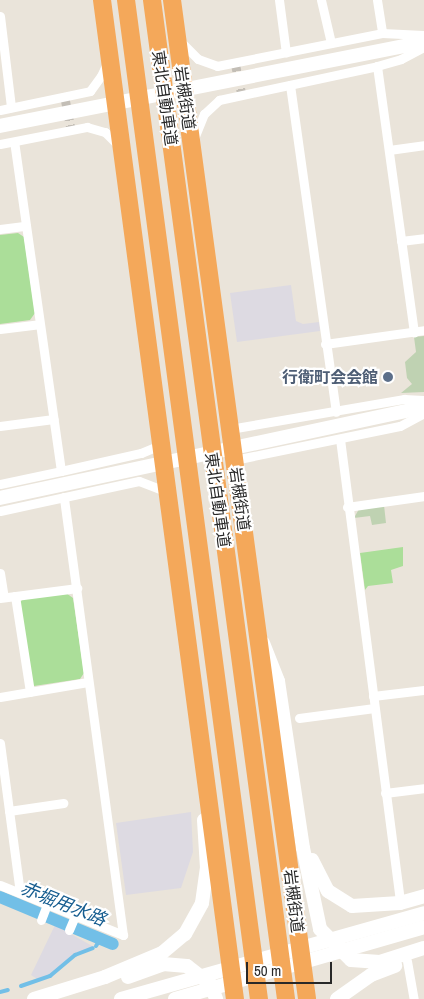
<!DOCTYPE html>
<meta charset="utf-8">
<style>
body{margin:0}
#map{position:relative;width:424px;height:999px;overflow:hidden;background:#eae4da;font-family:"Archivo Narrow","Noto Sans JP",sans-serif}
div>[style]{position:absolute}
.industrial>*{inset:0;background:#dddae2}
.green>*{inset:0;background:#abde99}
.cemetery>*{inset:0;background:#bfd2b2}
.stream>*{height:4px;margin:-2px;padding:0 2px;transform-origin:2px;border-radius:2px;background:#72bfe7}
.canal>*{height:12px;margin:-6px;padding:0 6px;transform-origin:6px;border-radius:6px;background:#72bfe7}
.street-tunnel>*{height:9px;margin-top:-4.5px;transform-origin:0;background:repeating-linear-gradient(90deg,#c3beb6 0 9px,transparent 0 13.5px)}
.street>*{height:9px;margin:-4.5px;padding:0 4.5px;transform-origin:4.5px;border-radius:4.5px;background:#fff}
.secondary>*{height:14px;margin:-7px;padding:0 7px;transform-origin:7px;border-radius:7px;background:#fff}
.highway>*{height:18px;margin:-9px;padding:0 9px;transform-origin:9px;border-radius:9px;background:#f4a85a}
.dots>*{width:14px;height:14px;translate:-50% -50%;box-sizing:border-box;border:2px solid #fff;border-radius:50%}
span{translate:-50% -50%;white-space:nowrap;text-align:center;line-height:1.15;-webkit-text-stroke:4.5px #fff;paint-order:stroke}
.street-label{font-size:16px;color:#282828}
.service-label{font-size:16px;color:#4e5e75;font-weight:700}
.right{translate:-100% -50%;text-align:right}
.water-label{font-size:18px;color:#155c8f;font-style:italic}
.scale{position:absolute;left:246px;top:962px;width:86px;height:22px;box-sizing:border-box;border:2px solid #282828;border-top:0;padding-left:6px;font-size:15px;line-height:18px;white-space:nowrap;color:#282828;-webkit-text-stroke:4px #fff;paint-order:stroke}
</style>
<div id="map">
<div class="industrial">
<i style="clip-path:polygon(291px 285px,296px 321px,303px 324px,319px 322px,320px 331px,237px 342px,230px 293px)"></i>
<i style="clip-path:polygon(191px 812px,193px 852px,181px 888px,126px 895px,116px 823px)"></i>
<i style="clip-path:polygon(55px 925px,94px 947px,73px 955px,49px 976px,37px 979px,31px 975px)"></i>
</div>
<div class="green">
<i style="clip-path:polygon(18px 233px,24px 237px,35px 313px,30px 320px,0 324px,0 235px)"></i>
<i style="clip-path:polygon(403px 547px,403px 566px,391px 570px,393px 583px,368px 586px,365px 590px,360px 553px)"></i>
<i style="clip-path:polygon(66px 593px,73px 598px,84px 673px,80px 679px,34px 686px,29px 682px,19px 603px,23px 599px)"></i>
</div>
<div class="cemetery">
<i style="clip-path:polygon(424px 336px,424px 392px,401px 393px,412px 384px,407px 378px,405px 362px,416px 352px,414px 337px)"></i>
<i style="clip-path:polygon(384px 505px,386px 523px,372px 525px,370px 516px,354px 518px,359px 509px)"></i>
</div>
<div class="stream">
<i style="left:96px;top:946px;width:9px;rotate:-58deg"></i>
<i style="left:21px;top:986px;width:31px;rotate:-19deg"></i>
<i style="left:50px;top:976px;width:33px;rotate:-40deg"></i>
<i style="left:75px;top:955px;width:19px;rotate:-21deg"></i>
<i style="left:0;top:992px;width:8px;rotate:-14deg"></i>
</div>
<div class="canal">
<i style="left:0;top:897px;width:122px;rotate:22.6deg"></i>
</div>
<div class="street-tunnel">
<i style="left:235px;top:62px;width:34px;rotate:78deg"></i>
<i style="left:65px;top:98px;width:33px;rotate:79deg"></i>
</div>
<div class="street">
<i style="left:279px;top:0;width:53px;rotate:82.5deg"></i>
<i style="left:321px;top:0;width:44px;rotate:76.9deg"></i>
<i style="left:377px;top:0;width:33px;rotate:81deg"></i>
<i style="left:0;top:16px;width:92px;rotate:83.1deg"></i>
<i style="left:181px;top:42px;width:24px;rotate:45deg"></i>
<i style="left:198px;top:59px;width:20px;rotate:20deg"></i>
<i style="left:217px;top:66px;width:168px;rotate:-11.3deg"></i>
<i style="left:382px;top:33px;width:42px;rotate:2.7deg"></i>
<i style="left:377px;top:66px;width:269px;rotate:82.1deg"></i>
<i style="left:290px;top:85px;width:330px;rotate:82deg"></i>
<i style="left:0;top:110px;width:92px;rotate:-11.9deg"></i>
<i style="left:90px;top:91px;width:19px;rotate:-54deg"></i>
<i style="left:101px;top:76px;width:14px;rotate:-65deg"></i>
<i style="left:195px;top:136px;width:24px;rotate:-68deg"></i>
<i style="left:204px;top:114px;width:21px;rotate:-43deg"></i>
<i style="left:219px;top:100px;width:162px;rotate:-12.1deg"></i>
<i style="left:377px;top:66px;width:25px;rotate:-16deg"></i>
<i style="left:401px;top:59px;width:26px;rotate:-28deg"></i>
<i style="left:0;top:144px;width:89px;rotate:-11.1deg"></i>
<i style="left:87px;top:127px;width:19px;rotate:16deg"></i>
<i style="left:105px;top:132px;width:18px;rotate:45deg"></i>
<i style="left:389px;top:150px;width:35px;rotate:-8deg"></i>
<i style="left:0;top:229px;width:26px;rotate:-7deg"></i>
<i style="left:401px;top:241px;width:23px;rotate:-7deg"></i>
<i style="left:0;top:329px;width:39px;rotate:-7deg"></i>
<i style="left:325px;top:344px;width:100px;rotate:-8deg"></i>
<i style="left:0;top:426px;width:54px;rotate:-7.4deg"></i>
<i style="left:230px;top:429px;width:177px;rotate:-9.8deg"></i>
<i style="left:404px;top:399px;width:20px;rotate:3deg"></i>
<i style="left:340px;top:439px;width:468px;rotate:82.6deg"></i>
<i style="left:234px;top:460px;width:169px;rotate:-11.6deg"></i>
<i style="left:400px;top:426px;width:27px;rotate:-28deg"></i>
<i style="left:61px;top:471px;width:82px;rotate:-12.7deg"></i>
<i style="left:141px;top:453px;width:21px;rotate:-23deg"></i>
<i style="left:0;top:484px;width:62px;rotate:-12deg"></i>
<i style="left:61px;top:471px;width:332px;rotate:-98.1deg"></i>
<i style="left:347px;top:507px;width:78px;rotate:-8.1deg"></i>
<i style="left:0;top:511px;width:142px;rotate:-12.2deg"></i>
<i style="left:139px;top:481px;width:30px;rotate:21deg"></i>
<i style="left:0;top:573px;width:24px;rotate:81deg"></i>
<i style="left:15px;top:596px;width:97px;rotate:81.1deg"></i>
<i style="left:0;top:598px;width:78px;rotate:-7.4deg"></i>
<i style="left:373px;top:696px;width:51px;rotate:-6.7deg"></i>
<i style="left:0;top:697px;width:89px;rotate:-9.7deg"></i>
<i style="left:299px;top:718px;width:76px;rotate:-7.6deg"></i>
<i style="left:0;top:743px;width:151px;rotate:82.4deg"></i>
<i style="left:385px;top:793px;width:39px;rotate:-7deg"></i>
<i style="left:9px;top:811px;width:55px;rotate:-8.4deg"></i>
<i style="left:0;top:885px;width:133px;rotate:22.1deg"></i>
<i style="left:123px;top:935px;width:442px;rotate:-97.7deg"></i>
<i style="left:41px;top:920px;width:17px;rotate:-69deg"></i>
<i style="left:69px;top:930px;width:15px;rotate:-67deg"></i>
<i style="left:407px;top:961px;width:39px;rotate:80deg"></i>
</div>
<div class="secondary">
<i style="left:0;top:126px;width:432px;rotate:-11.2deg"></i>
<i style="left:0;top:498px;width:434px;rotate:-12.1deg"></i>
<i style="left:263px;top:643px;width:41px;rotate:68.5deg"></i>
<i style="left:278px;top:681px;width:169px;rotate:81.5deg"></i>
<i style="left:303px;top:848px;width:83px;rotate:78.1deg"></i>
<i style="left:320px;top:929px;width:44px;rotate:45deg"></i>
<i style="left:351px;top:960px;width:29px;rotate:4deg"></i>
<i style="left:380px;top:962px;width:46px;rotate:-17.7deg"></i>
<i style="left:312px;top:860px;width:35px;rotate:63deg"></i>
<i style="left:328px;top:891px;width:28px;rotate:32deg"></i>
<i style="left:352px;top:906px;width:48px;rotate:-3.6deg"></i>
<i style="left:400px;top:903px;width:25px;rotate:-16deg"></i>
<i style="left:128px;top:977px;width:37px;rotate:-20deg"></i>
<i style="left:163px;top:964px;width:24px;rotate:5deg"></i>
<i style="left:187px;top:966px;width:31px;rotate:38deg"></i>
<i style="left:211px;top:985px;width:15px;rotate:70deg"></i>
<i style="left:34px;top:999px;width:74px;rotate:-17.2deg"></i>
<i style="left:105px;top:977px;width:62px;rotate:-22.8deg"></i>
<i style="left:162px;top:953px;width:30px;rotate:-40deg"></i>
<i style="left:185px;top:934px;width:35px;rotate:-61deg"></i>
<i style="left:202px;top:903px;width:35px;rotate:-82deg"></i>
<i style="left:207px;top:868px;width:48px;rotate:-93.6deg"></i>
<i style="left:121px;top:999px;width:315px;rotate:-15.8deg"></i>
<i style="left:175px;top:999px;width:259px;rotate:-16.1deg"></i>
<i style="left:337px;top:999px;width:42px;rotate:-35.2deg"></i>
<i style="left:371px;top:975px;width:26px;rotate:-21deg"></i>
</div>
<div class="highway">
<i style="left:102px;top:0;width:1008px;rotate:82.42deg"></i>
<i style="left:126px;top:0;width:1008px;rotate:82.42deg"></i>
<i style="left:152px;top:0;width:1008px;rotate:82.36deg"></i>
<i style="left:172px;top:0;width:1008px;rotate:82.3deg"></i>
</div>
<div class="dots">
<i style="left:388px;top:377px;background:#5c6f8a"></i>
</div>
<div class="street-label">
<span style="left:165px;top:98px;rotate:82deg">東北自動車道</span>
<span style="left:185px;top:98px;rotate:82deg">岩槻街道</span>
<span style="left:240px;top:499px;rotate:82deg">岩槻街道</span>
<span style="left:218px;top:500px;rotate:82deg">東北自動車道</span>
<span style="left:294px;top:901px;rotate:83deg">岩槻街道</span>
</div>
<div class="service-label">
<span class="right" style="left:378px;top:377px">行衛町会会館</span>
</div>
<div class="water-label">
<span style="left:63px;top:904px;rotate:22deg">赤堀用水路</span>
</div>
<div class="scale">50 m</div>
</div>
